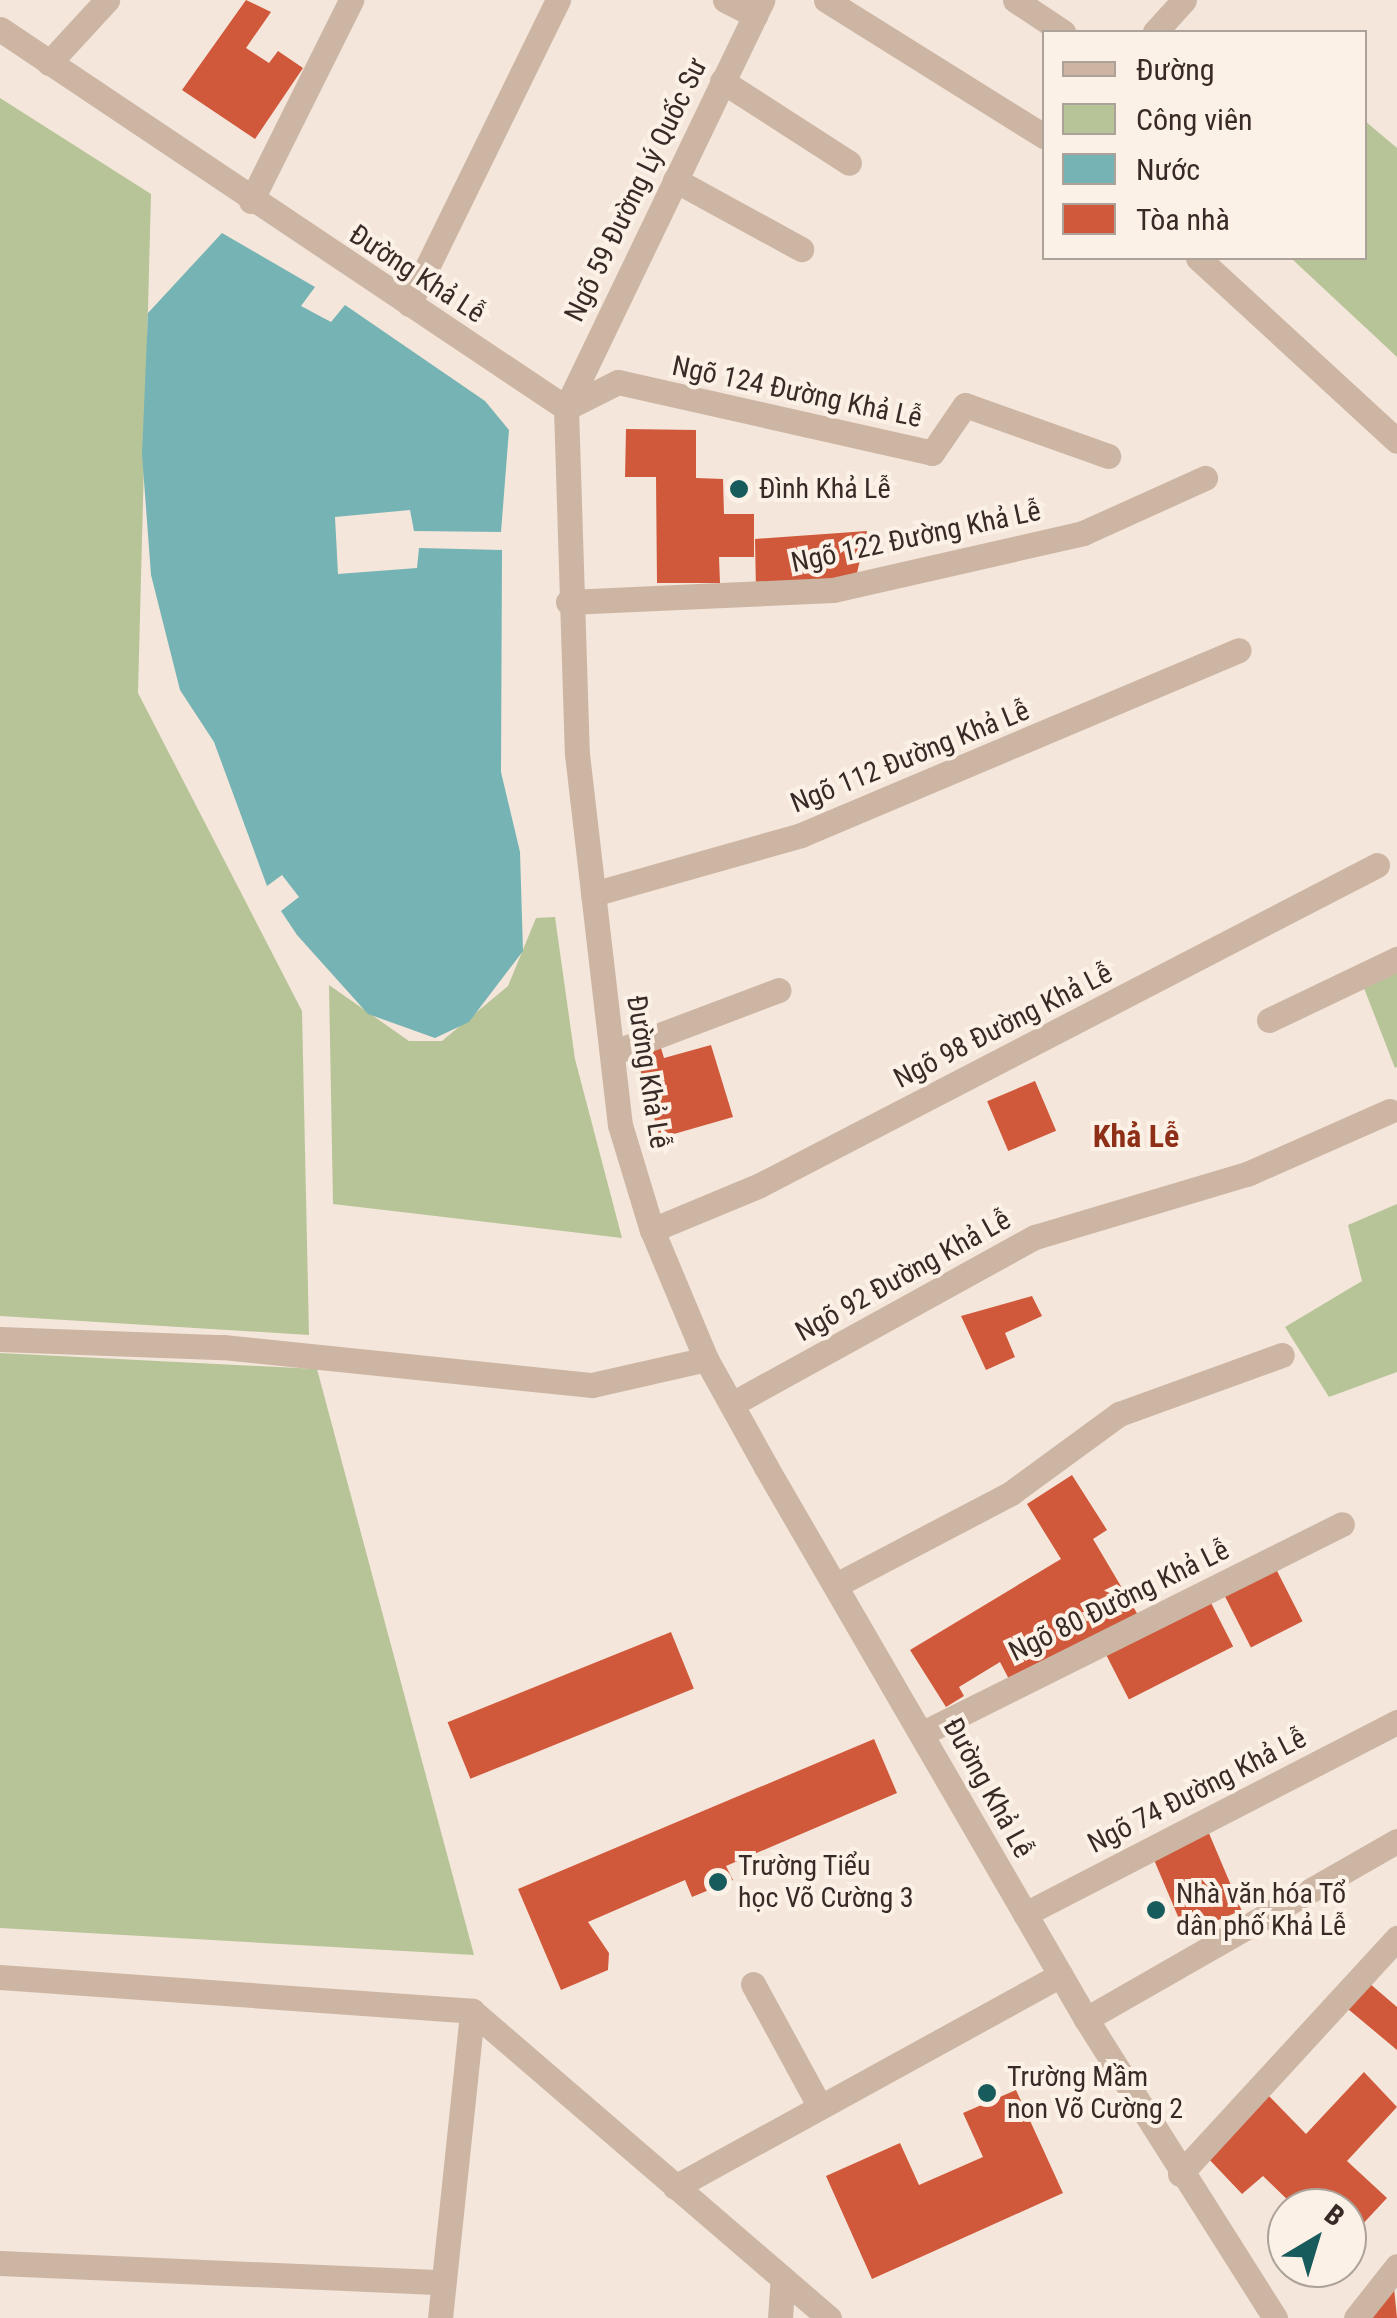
<!DOCTYPE html>
<meta charset="utf-8">
<style>
body{margin:0}
#map{position:relative;width:1397px;height:2318px;overflow:hidden;background:#f4e6da;font-family:"Roboto Condensed",sans-serif}
div>[style]{position:absolute}
.green>*{inset:0;background:#b7c498}
.water>*{inset:0;background:#76b3b4}
.building>*{inset:0;background:#d1593b;transform-origin:0 0}
.minor>*{height:25px;margin:-12.5px;padding:0 12.5px;transform-origin:12.5px;border-radius:12.5px;background:#cdb5a4}
.dots>*{width:28px;height:28px;translate:-50% -50%;box-sizing:border-box;border:5px solid #fbf1e6;border-radius:50%}
span{translate:-50% -50%;white-space:nowrap;text-align:center;line-height:1.15;-webkit-text-stroke:8px #fbf1e6;paint-order:stroke}
.street-label{font-size:28px;color:#382b27}
.poi-label{font-size:28px;color:#382b27}
.left{translate:0 -50%;text-align:left}
.quarter-label{font-size:32px;color:#8e3018;font-weight:700}
.legend{position:absolute;left:1042px;top:30px;width:325px;height:230px;box-sizing:border-box;background:#fbf1e6;border:2px solid #ada29a;margin:0;padding:12px 18px;list-style:none;font-size:30px;color:#382b27}
.legend li{display:flex;align-items:center;gap:20px;height:50px}
.legend b{width:50px;border:2px solid #ada29a}
.north{position:absolute;left:1267px;top:2188px;width:100px;height:100px;box-sizing:border-box;background:#fbf1e6;border:2px solid #ada29a;border-radius:50%;rotate:38deg;font-size:28px;font-weight:700;line-height:40px;text-align:center;color:#382b27}
.north::after{content:'';display:block;margin:auto;width:35px;height:45px;background:#185b5d;clip-path:polygon(50% 0,100% 100%,50% 72%,0 100%)}
</style>
<div id="map">
<div class="green">
<i style="clip-path:polygon(0 98px,151px 194px,138px 693px,302px 1011px,309px 1335px,0 1316px)"></i>
<i style="clip-path:polygon(1365px 121px,1397px 148px,1397px 357px,1291px 258px,1364px 258px)"></i>
<i style="clip-path:polygon(555px 917px,575px 1059px,622px 1238px,333px 1204px,329px 985px,409px 1041px,442px 1041px,508px 986px,536px 918px)"></i>
<i style="clip-path:polygon(1397px 968px,1397px 1067px,1395px 1068px,1362px 983px)"></i>
<i style="clip-path:polygon(1397px 1204px,1397px 1372px,1329px 1397px,1285px 1327px,1362px 1281px,1348px 1225px)"></i>
<i style="clip-path:polygon(0 1353px,317px 1369px,474px 1955px,0 1928px)"></i>
</div>
<div class="water">
<i style="clip-path:polygon(222px 233px,315px 287px,301px 306px,331px 322px,345px 305px,485px 401px,509px 430px,501px 532px,414px 531px,410px 510px,335px 517px,338px 574px,417px 568px,419px 548px,502px 550px,501px 772px,520px 852px,523px 951px,469px 1022px,435px 1038px,368px 1014px,297px 935px,281px 911px,299px 897px,282px 875px,267px 886px,214px 742px,180px 690px,151px 575px,142px 454px,148px 313px)"></i>
</div>
<div class="building">
<i style="clip-path:polygon(246px 0,271px 12px,246px 48px,269px 63px,278px 51px,303px 68px,255px 139px,182px 90px)"></i>
<i style="clip-path:polygon(626px 429px,696px 430px,696px 478px,723px 479px,724px 514px,754px 514px,754px 557px,719px 557px,720px 583px,657px 583px,656px 477px,625px 477px)"></i>
<i style="clip-path:polygon(867px 531px,856px 577px,756px 591px,755px 539px)"></i>
<i style="clip-path:polygon(660px 1045px,664px 1058px,711px 1045px,733px 1117px,660px 1138px,635px 1052px)"></i>
<i style="left:1035px;top:1081px;width:54px;height:52px;rotate:67deg"></i>
<i style="clip-path:polygon(1032px 1296px,1042px 1316px,1005px 1333px,1015px 1357px,986px 1370px,961px 1316px)"></i>
<i style="clip-path:polygon(1072px 1475px,1107px 1530px,1093px 1539px,1138px 1615px,1011px 1683px,1000px 1662px,959px 1687px,964px 1696px,946px 1707px,910px 1650px,1061px 1559px,1027px 1504px)"></i>
<i style="left:1274px;top:1565px;width:63px;height:58px;rotate:63deg"></i>
<i style="left:1210px;top:1601px;width:51px;height:117px;rotate:63deg"></i>
<i style="left:671px;top:1632px;width:61px;height:241px;rotate:68deg"></i>
<i style="clip-path:polygon(874px 1739px,897px 1793px,726px 1866px,733px 1880px,692px 1897px,685px 1880px,588px 1922px,609px 1953px,608px 1970px,561px 1990px,518px 1889px)"></i>
<i style="left:1208px;top:1831px;width:86px;height:61px;rotate:67deg"></i>
<i style="clip-path:polygon(1369px 1983px,1397px 2007px,1397px 2050px,1348px 2009px)"></i>
<i style="clip-path:polygon(1364px 2072px,1397px 2107px,1347px 2161px,1387px 2198px,1359px 2228px,1328px 2199px,1296px 2208px,1263px 2176px,1242px 2194px,1206px 2156px,1269px 2096px,1306px 2134px)"></i>
<i style="clip-path:polygon(1016px 2090px,1063px 2193px,872px 2279px,826px 2176px,900px 2143px,919px 2185px,983px 2157px,963px 2113px)"></i>
<i style="clip-path:polygon(1394px 2288px,1397px 2318px,1370px 2318px)"></i>
</div>
<div class="minor">
<i style="left:725px;top:0;width:34px;rotate:27deg"></i>
<i style="left:826px;top:0;width:257px;rotate:32deg"></i>
<i style="left:1015px;top:0;width:58px;rotate:33.7deg"></i>
<i style="left:0;top:29px;width:681px;rotate:33.81deg"></i>
<i style="left:566px;top:408px;width:346px;rotate:88.2deg"></i>
<i style="left:577px;top:754px;width:373px;rotate:83.4deg"></i>
<i style="left:620px;top:1125px;width:110px;rotate:73.1deg"></i>
<i style="left:652px;top:1230px;width:140px;rotate:67.3deg"></i>
<i style="left:706px;top:1359px;width:124px;rotate:60.9deg"></i>
<i style="left:766px;top:1467px;width:638px;rotate:59.9deg"></i>
<i style="left:1086px;top:2019px;width:354px;rotate:57.7deg"></i>
<i style="left:1155px;top:32px;width:43px;rotate:-47.8deg"></i>
<i style="left:49px;top:63px;width:86px;rotate:-47.4deg"></i>
<i style="left:722px;top:81px;width:151px;rotate:32.8deg"></i>
<i style="left:675px;top:180px;width:144px;rotate:28.7deg"></i>
<i style="left:251px;top:201px;width:225px;rotate:-63.5deg"></i>
<i style="left:1198px;top:258px;width:270px;rotate:42.6deg"></i>
<i style="left:409px;top:304px;width:339px;rotate:-63.9deg"></i>
<i style="left:566px;top:408px;width:58px;rotate:-26.6deg"></i>
<i style="left:618px;top:382px;width:322px;rotate:12.7deg"></i>
<i style="left:932px;top:453px;width:58px;rotate:-55.5deg"></i>
<i style="left:965px;top:405px;width:152px;rotate:19.6deg"></i>
<i style="left:566px;top:408px;width:453px;rotate:-64.3deg"></i>
<i style="left:568px;top:602px;width:265px;rotate:-2.6deg"></i>
<i style="left:833px;top:590px;width:256px;rotate:-12.8deg"></i>
<i style="left:1083px;top:533px;width:134px;rotate:-24.3deg"></i>
<i style="left:593px;top:894px;width:216px;rotate:-15.8deg"></i>
<i style="left:801px;top:835px;width:475px;rotate:-22.9deg"></i>
<i style="left:1269px;top:1020px;width:142px;rotate:-25.5deg"></i>
<i style="left:612px;top:1053px;width:178px;rotate:-20.7deg"></i>
<i style="left:652px;top:1230px;width:117px;rotate:-22.6deg"></i>
<i style="left:760px;top:1185px;width:695px;rotate:-27.41deg"></i>
<i style="left:0;top:1339px;width:223px;rotate:2.1deg"></i>
<i style="left:223px;top:1347px;width:371px;rotate:5.9deg"></i>
<i style="left:592px;top:1385px;width:117px;rotate:-12.8deg"></i>
<i style="left:732px;top:1404px;width:346px;rotate:-28.9deg"></i>
<i style="left:1035px;top:1237px;width:221px;rotate:-16.6deg"></i>
<i style="left:1247px;top:1174px;width:156px;rotate:-23.8deg"></i>
<i style="left:836px;top:1585px;width:198px;rotate:-27.7deg"></i>
<i style="left:1011px;top:1493px;width:134px;rotate:-36.2deg"></i>
<i style="left:1119px;top:1414px;width:173px;rotate:-19.9deg"></i>
<i style="left:923px;top:1733px;width:468px;rotate:-26.5deg"></i>
<i style="left:1025px;top:1914px;width:419px;rotate:-27.3deg"></i>
<i style="left:0;top:1977px;width:473px;rotate:4.1deg"></i>
<i style="left:472px;top:2011px;width:471px;rotate:40.7deg"></i>
<i style="left:753px;top:1984px;width:140px;rotate:61.4deg"></i>
<i style="left:1086px;top:2019px;width:358px;rotate:-29.8deg"></i>
<i style="left:1180px;top:2174px;width:321px;rotate:-47.4deg"></i>
<i style="left:675px;top:2187px;width:440px;rotate:-28.8deg"></i>
<i style="left:0;top:2263px;width:442px;rotate:2.5deg"></i>
<i style="left:440px;top:2318px;width:309px;rotate:-84deg"></i>
<i style="left:780px;top:2318px;width:39px;rotate:-86deg"></i>
<i style="left:1356px;top:2318px;width:66px;rotate:-51.7deg"></i>
</div>
<div class="dots">
<i style="left:739px;top:489px;background:#185b5d"></i>
<i style="left:718px;top:1882px;background:#185b5d"></i>
<i style="left:1156px;top:1910px;background:#185b5d"></i>
<i style="left:987px;top:2093px;background:#185b5d"></i>
</div>
<div class="street-label">
<span style="left:636px;top:190px;rotate:-64deg">Ngõ 59 Đường Lý Quốc Sư</span>
<span style="left:417px;top:274px;rotate:33deg">Đường Khả Lễ</span>
<span style="left:797px;top:392px;rotate:12deg">Ngõ 124 Đường Khả Lễ</span>
<span style="left:916px;top:537px;rotate:-12deg">Ngõ 122 Đường Khả Lễ</span>
<span style="left:910px;top:757px;rotate:-22deg">Ngõ 112 Đường Khả Lễ</span>
<span style="left:1003px;top:1026px;rotate:-27deg">Ngõ 98 Đường Khả Lễ</span>
<span style="left:648px;top:1072px;rotate:81deg">Đường Khả Lễ</span>
<span style="left:903px;top:1276px;rotate:-29deg">Ngõ 92 Đường Khả Lễ</span>
<span style="left:1119px;top:1601px;rotate:-26deg">Ngõ 80 Đường Khả Lễ</span>
<span style="left:988px;top:1788px;rotate:61deg">Đường Khả Lễ</span>
<span style="left:1197px;top:1791px;rotate:-27deg">Ngõ 74 Đường Khả Lễ</span>
</div>
<div class="poi-label">
<span class="left" style="left:759px;top:489px">Đình Khả Lễ</span>
<span class="left" style="left:738px;top:1882px">Trường Tiểu<br>học Võ Cường 3</span>
<span class="left" style="left:1176px;top:1910px">Nhà văn hóa Tổ<br>dân phố Khả Lễ</span>
<span class="left" style="left:1007px;top:2093px">Trường Mầm<br>non Võ Cường 2</span>
</div>
<div class="quarter-label">
<span style="left:1136px;top:1136px">Khả Lễ</span>
</div>
<ul class="legend">
<li><b style="height:12px;background:#cdb5a4"></b>Đường</li>
<li><b style="height:28px;background:#b7c498"></b>Công viên</li>
<li><b style="height:28px;background:#76b3b4"></b>Nước</li>
<li><b style="height:28px;background:#d1593b"></b>Tòa nhà</li>
</ul>
<div class="north">B</div>
</div>
